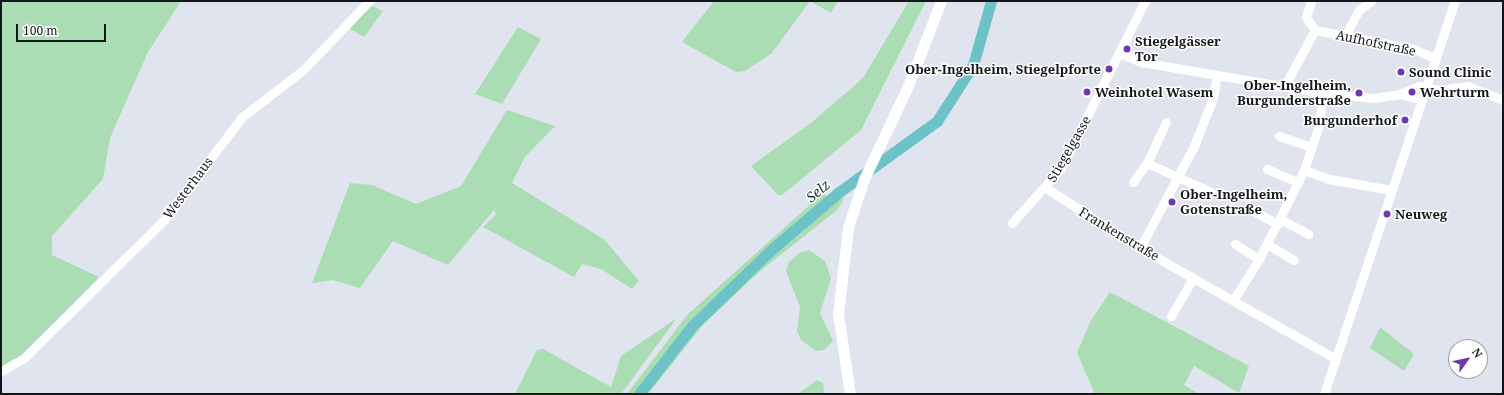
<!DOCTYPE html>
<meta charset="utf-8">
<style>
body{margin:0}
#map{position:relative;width:1504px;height:395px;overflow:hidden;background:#e0e4ee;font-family:"Noto Serif",serif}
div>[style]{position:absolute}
.green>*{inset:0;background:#aaddb3}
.river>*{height:11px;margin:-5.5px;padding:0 5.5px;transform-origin:5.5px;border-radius:5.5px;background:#6cc2c6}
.minor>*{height:9px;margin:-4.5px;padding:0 4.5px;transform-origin:4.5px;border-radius:4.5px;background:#fff}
.major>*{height:11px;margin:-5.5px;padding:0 5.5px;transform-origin:5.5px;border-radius:5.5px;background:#fff}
.dots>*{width:11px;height:11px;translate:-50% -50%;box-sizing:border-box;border:2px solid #fff;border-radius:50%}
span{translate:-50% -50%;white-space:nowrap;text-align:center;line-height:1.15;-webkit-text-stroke:3px #fff;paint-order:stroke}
.poi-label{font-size:13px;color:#15161a;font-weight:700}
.left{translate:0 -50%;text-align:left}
.right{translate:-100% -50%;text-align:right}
.street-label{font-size:13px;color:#15161a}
.water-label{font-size:14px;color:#0c3738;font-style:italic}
.frame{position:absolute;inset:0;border:2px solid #15161a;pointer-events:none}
.north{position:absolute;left:1448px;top:339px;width:40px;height:40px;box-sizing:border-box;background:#fff;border:1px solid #a1a2a3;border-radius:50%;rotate:57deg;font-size:11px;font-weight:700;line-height:16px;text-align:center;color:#15161a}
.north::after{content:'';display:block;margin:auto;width:14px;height:18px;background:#6e39b0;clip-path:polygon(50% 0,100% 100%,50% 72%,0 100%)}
.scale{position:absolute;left:16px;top:24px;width:90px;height:18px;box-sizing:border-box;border:2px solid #15161a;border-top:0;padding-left:5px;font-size:12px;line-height:14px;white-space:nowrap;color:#15161a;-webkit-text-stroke:3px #fff;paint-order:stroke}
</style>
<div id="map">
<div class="green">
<i style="clip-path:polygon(1px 1px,181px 1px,148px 52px,110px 138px,103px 179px,52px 236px,52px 255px,99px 277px,18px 359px,1px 369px)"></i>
<i style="clip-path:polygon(714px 1px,838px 1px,831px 13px,810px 1px,772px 53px,745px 71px,736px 72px,682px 42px)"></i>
<i style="clip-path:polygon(909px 1px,926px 1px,861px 130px,782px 195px,778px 195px,751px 166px,811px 123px,863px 78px)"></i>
<i style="clip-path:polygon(370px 5px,383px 11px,364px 37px,349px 28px)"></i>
<i style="clip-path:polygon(518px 27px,541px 39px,502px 104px,475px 94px)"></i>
<i style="clip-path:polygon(507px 110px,555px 126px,525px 157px,512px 183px,605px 240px,639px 281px,632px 289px,601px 269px,582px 264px,574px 277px,483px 227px,496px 214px,494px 210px,448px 265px,393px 241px,360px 288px,332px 280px,312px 283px,350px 183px,372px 185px,416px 204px,461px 186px)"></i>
<i style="clip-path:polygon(822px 194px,844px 199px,837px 210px,759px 272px,703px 325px,648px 394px,627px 394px,687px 315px)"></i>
<i style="clip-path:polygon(809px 250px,825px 261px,831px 278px,820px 313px,833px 341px,824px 350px,816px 351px,801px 340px,797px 331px,800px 307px,786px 271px,789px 262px,799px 253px)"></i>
<i style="clip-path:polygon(1110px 292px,1249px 366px,1239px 393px,1194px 366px,1184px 385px,1199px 394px,1095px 394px,1077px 353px,1090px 322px)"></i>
<i style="clip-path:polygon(677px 318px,621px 394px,515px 394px,537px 350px,543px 349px,611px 387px,621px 356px)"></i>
<i style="clip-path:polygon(1380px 327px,1414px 354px,1404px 371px,1370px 348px)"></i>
<i style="clip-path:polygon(817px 380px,823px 383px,824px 393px,798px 394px)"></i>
</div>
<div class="river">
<i style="left:639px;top:394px;width:88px;rotate:-52deg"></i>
<i style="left:693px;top:325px;width:110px;rotate:-43.9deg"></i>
<i style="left:772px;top:249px;width:88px;rotate:-40.4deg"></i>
<i style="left:839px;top:192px;width:121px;rotate:-35.9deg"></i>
<i style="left:937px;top:121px;width:67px;rotate:-57.3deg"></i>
<i style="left:973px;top:65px;width:66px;rotate:-74.3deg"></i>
</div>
<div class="minor">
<i style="left:1311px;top:1px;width:17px;rotate:107deg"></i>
<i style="left:1306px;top:17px;width:16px;rotate:55deg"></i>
<i style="left:1315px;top:30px;width:101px;rotate:10.9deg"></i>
<i style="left:1414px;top:49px;width:24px;rotate:24deg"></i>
<i style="left:1345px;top:36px;width:30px;rotate:-62deg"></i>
<i style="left:1359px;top:10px;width:15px;rotate:-37deg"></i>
<i style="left:1122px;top:54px;width:21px;rotate:23deg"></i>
<i style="left:1141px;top:62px;width:185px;rotate:9.7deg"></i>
<i style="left:1323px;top:93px;width:51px;rotate:5.6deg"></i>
<i style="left:1374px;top:98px;width:26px;rotate:-9deg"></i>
<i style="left:1400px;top:94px;width:21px;rotate:-23deg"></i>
<i style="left:1419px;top:86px;width:20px;rotate:11deg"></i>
<i style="left:1439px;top:90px;width:28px;rotate:-8deg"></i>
<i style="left:1467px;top:86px;width:39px;rotate:21deg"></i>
<i style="left:1284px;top:87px;width:65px;rotate:-61.5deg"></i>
<i style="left:1400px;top:94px;width:23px;rotate:15deg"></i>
<i style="left:1279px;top:136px;width:34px;rotate:19deg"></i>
<i style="left:1147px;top:163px;width:70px;rotate:24.4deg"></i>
<i style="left:1267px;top:169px;width:34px;rotate:23deg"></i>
<i style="left:1304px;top:170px;width:27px;rotate:20deg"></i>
<i style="left:1329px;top:179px;width:63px;rotate:10.1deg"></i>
<i style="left:1133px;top:182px;width:24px;rotate:-54deg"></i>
<i style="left:1147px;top:163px;width:45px;rotate:-65.1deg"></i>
<i style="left:1046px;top:188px;width:112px;rotate:32.6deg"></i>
<i style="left:1140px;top:248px;width:225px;rotate:29.5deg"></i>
<i style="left:1252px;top:210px;width:29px;rotate:29deg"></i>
<i style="left:1280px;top:219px;width:32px;rotate:28deg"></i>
<i style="left:1012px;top:223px;width:74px;rotate:-48.3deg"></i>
<i style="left:1061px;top:168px;width:187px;rotate:-63.3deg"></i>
<i style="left:1235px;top:244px;width:28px;rotate:32deg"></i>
<i style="left:1267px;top:244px;width:31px;rotate:31deg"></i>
<i style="left:1140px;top:248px;width:115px;rotate:-62.1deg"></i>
<i style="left:1194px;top:146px;width:52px;rotate:-68.4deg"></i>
<i style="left:1213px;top:98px;width:23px;rotate:-80deg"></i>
<i style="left:1234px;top:299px;width:47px;rotate:-58deg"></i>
<i style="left:1259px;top:259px;width:100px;rotate:-63.2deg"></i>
<i style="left:1304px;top:170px;width:47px;rotate:-71.6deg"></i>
<i style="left:1319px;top:125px;width:32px;rotate:-83deg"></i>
<i style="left:1171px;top:316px;width:44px;rotate:-59.9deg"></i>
<i style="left:1px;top:371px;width:26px;rotate:-29deg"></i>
<i style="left:24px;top:358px;width:198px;rotate:-44.6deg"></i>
<i style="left:165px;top:219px;width:128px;rotate:-53deg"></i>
<i style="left:242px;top:117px;width:77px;rotate:-37.6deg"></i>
<i style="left:303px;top:70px;width:95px;rotate:-46.3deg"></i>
<i style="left:1324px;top:394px;width:414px;rotate:-71.6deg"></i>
</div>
<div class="major">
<i style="left:850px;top:394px;width:81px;rotate:-98.5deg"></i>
<i style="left:838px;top:314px;width:88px;rotate:-83.4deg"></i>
<i style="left:848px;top:227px;width:51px;rotate:-71.6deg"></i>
<i style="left:864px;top:179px;width:103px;rotate:-64.7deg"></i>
<i style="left:908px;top:86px;width:91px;rotate:-68.8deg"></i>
</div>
<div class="dots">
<i style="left:1127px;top:49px;background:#6e39b0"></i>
<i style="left:1109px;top:69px;background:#6e39b0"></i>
<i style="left:1401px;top:72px;background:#6e39b0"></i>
<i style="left:1087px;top:92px;background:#6e39b0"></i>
<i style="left:1412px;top:92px;background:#6e39b0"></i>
<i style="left:1359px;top:93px;background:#6e39b0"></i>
<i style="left:1405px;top:120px;background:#6e39b0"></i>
<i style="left:1172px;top:202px;background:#6e39b0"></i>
<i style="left:1387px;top:214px;background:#6e39b0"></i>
</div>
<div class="poi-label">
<span class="left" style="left:1135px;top:49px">Stiegelgässer<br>Tor</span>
<span class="right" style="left:1101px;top:69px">Ober-Ingelheim, Stiegelpforte</span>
<span class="left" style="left:1409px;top:72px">Sound Clinic</span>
<span class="right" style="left:1351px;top:93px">Ober-Ingelheim,<br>Burgunderstraße</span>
<span class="left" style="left:1095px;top:92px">Weinhotel Wasem</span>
<span class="left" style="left:1420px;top:92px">Wehrturm</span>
<span class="right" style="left:1397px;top:120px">Burgunderhof</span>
<span class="left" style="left:1180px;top:202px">Ober-Ingelheim,<br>Gotenstraße</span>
<span class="left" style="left:1395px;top:214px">Neuweg</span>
</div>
<div class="street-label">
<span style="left:1376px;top:43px;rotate:12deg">Aufhofstraße</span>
<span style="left:1069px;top:149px;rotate:-60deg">Stiegelgasse</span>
<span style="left:188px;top:188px;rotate:-53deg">Westerhaus</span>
<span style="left:1119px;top:234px;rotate:31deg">Frankenstraße</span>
</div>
<div class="water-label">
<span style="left:818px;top:191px;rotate:-40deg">Selz</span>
</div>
<div class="frame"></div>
<div class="north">N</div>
<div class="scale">100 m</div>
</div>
